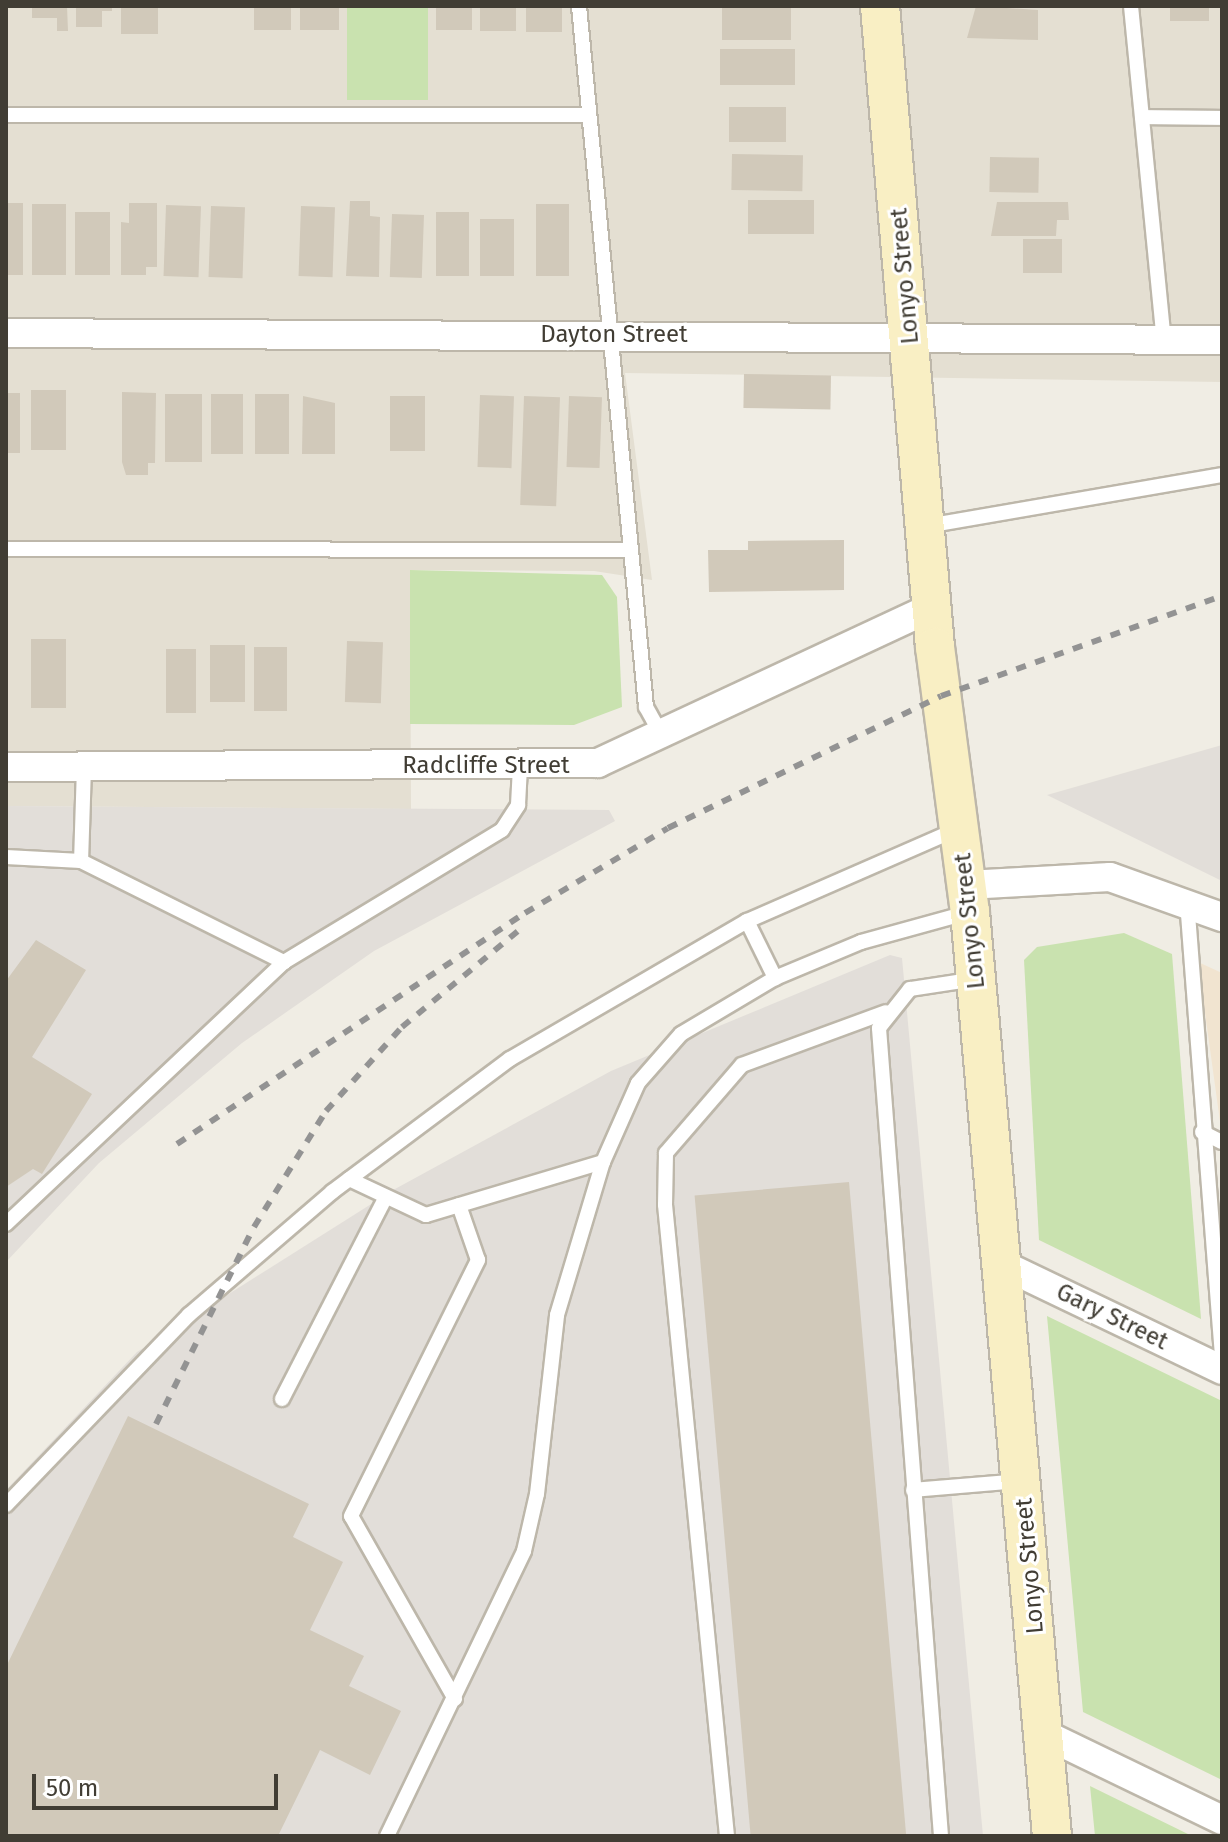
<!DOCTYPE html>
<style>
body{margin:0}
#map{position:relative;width:1228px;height:1842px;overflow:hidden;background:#f0ede4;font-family:"Fira Sans",sans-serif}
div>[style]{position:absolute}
.residential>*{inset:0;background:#e4dfd2}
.commercial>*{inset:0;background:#f1e4d0}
.industrial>*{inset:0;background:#e2ded9}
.green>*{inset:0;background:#c9e2af;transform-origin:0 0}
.building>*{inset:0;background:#d1c9ba;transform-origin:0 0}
.roads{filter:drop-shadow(2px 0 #bdb7aa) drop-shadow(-2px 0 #bdb7aa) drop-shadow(0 2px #bdb7aa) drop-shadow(0 -2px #bdb7aa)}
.lane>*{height:14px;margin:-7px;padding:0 7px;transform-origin:7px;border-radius:7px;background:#fff}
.street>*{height:28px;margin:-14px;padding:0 14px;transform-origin:14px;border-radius:14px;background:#fff}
.secondary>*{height:38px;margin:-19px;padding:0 19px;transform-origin:19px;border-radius:19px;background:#f9efc4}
.rail>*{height:6px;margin-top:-3px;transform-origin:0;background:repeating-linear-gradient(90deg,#939393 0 10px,transparent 0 20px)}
span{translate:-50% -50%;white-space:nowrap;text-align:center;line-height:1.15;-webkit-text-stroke:6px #fff;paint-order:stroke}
.street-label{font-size:24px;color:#413d34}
.frame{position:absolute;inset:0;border:8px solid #413d34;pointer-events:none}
.scale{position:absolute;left:32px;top:1774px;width:246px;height:36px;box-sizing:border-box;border:4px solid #413d34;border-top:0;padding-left:10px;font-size:24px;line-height:28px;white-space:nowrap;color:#413d34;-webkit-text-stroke:6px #fff;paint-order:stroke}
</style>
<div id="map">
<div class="residential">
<i style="clip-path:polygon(6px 6px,1222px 6px,1222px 382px,625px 373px,652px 580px,594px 571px,410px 570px,411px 809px,6px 806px)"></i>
</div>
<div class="commercial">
<i style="clip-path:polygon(1198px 962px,1222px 973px,1222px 1136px)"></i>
</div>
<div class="industrial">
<i style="clip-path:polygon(1222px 745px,1222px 881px,1047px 795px)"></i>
<i style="clip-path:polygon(6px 806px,609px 810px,615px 821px,374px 951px,242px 1043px,99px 1163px,6px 1262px)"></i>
<i style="clip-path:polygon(890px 955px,902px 958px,983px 1836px,6px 1836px,6px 1490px,137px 1352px,395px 1189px,611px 1071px)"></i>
</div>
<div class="green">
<i style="left:347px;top:6px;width:81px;height:94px"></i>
<i style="clip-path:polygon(410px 570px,602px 575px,617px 597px,622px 707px,574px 725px,410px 724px)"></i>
<i style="clip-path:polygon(1124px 933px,1172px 954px,1201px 1319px,1039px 1240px,1024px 960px,1037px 947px)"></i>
<i style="clip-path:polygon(1047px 1316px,1222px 1401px,1222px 1780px,1083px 1712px)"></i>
<i style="clip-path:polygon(1090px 1786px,1192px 1836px,1095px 1836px)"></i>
</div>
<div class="building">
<i style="clip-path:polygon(32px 6px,67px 6px,68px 31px,57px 31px,57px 18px,32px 18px)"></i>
<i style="clip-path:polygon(76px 6px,112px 6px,112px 11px,102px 11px,102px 27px,76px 27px)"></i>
<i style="left:121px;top:6px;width:37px;height:28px"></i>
<i style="left:254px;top:6px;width:37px;height:24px"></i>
<i style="left:300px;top:6px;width:39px;height:24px"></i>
<i style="left:436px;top:6px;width:36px;height:24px"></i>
<i style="left:480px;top:6px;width:36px;height:25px"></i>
<i style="left:526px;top:6px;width:36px;height:26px"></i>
<i style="left:722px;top:6px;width:69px;height:34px"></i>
<i style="clip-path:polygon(976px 6px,1038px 10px,1038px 40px,967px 38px)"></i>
<i style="left:1170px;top:6px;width:39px;height:15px"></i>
<i style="left:720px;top:49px;width:75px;height:36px"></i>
<i style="left:729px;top:107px;width:57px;height:35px"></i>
<i style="left:732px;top:154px;width:71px;height:36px;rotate:1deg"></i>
<i style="left:990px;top:157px;width:49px;height:35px;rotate:1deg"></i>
<i style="left:748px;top:200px;width:66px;height:34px"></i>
<i style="clip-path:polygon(350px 201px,370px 201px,370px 216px,380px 217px,379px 277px,346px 276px)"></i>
<i style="clip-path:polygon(997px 202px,1068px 202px,1069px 220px,1057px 220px,1056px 236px,991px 236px)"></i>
<i style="left:6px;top:203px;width:17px;height:72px"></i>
<i style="clip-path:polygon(129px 203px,157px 203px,157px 267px,146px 267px,146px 275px,121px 275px,121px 222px,129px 223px)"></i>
<i style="left:32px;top:204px;width:34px;height:71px"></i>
<i style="left:536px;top:204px;width:33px;height:72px"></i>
<i style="left:166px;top:205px;width:35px;height:71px;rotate:2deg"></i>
<i style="left:211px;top:206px;width:34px;height:71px;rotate:2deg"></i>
<i style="left:301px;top:206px;width:34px;height:70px;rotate:2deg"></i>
<i style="left:75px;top:212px;width:35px;height:63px"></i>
<i style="left:436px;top:212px;width:33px;height:64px"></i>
<i style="left:392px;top:214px;width:32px;height:63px;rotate:2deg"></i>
<i style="left:480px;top:219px;width:34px;height:57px"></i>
<i style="left:1023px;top:239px;width:39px;height:34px"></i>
<i style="left:744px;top:374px;width:87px;height:34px;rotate:1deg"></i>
<i style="left:31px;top:390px;width:35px;height:60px"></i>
<i style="clip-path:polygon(122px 392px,156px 393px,155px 463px,148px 463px,148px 475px,126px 475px,122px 462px)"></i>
<i style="left:6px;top:393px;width:14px;height:60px"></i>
<i style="left:165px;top:394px;width:37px;height:68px"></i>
<i style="left:211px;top:394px;width:32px;height:60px"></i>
<i style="left:255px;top:394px;width:34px;height:60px"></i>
<i style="left:480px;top:395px;width:34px;height:72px;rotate:2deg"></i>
<i style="clip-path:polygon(303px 396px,335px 403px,335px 454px,302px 454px)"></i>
<i style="left:390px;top:396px;width:35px;height:55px"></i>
<i style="left:524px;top:396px;width:36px;height:109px;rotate:2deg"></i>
<i style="left:569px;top:396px;width:33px;height:71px;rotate:2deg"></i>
<i style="clip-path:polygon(844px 540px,844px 590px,709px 592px,708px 550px,748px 550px,748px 541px)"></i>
<i style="left:31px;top:639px;width:35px;height:69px"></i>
<i style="left:347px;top:641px;width:36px;height:61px;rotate:2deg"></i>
<i style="left:210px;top:645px;width:35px;height:57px"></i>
<i style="left:254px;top:647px;width:33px;height:64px"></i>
<i style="left:166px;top:649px;width:30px;height:64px"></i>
<i style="clip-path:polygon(36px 940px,86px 970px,32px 1057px,92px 1094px,42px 1174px,33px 1169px,6px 1187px,6px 981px)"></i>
<i style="left:849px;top:1182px;width:656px;height:155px;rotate:85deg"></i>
<i style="clip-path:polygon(128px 1416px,309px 1504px,293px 1537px,343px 1562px,310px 1630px,364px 1656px,349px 1686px,401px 1711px,370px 1775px,320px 1750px,278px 1836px,6px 1836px,6px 1667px)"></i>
</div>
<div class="roads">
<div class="lane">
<i style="left:579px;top:6px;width:704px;rotate:84.54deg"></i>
<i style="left:646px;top:707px;width:29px;rotate:61deg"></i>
<i style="left:1131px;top:6px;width:336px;rotate:84.4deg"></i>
<i style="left:6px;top:115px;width:583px"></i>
<i style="left:1142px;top:117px;width:80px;rotate:0.7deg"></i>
<i style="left:927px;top:526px;width:299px;rotate:-9.8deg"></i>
<i style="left:6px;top:549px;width:625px;rotate:0.09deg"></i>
<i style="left:84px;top:767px;width:94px;rotate:91.8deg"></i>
<i style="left:81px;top:861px;width:227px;rotate:26.5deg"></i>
<i style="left:6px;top:857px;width:75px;rotate:3.1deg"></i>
<i style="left:1187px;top:901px;width:451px;rotate:85.6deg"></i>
<i style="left:747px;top:921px;width:64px;rotate:63.8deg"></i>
<i style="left:1202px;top:1132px;width:22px;rotate:27deg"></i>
<i style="left:349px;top:1179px;width:85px;rotate:25.1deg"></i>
<i style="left:426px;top:1215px;width:185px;rotate:-16.7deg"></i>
<i style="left:6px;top:1224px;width:382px;rotate:-43.3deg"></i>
<i style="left:284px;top:962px;width:255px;rotate:-31.2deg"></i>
<i style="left:502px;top:830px;width:30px;rotate:-57deg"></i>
<i style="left:518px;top:805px;width:38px;rotate:-87deg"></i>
<i style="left:282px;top:1399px;width:227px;rotate:-62.8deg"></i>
<i style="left:913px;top:1490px;width:108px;rotate:-4.8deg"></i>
<i style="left:6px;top:1505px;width:264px;rotate:-46.1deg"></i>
<i style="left:189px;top:1315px;width:189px;rotate:-40.7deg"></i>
<i style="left:332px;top:1192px;width:222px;rotate:-36.8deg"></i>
<i style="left:510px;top:1059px;width:274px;rotate:-30.2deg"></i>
<i style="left:747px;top:921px;width:230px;rotate:-23.6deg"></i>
<i style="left:455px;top:1699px;width:210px;rotate:-119.6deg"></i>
<i style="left:351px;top:1516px;width:286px;rotate:-63.6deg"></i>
<i style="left:478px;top:1260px;width:58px;rotate:-109.1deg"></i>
<i style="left:387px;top:1836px;width:316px;rotate:-64.3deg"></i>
<i style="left:524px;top:1551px;width:58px;rotate:-77.2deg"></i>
<i style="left:537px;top:1494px;width:180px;rotate:-83.6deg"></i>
<i style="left:557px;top:1315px;width:160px;rotate:-73.3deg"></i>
<i style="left:603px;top:1162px;width:86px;rotate:-66.1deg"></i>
<i style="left:638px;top:1083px;width:65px;rotate:-48.7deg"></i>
<i style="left:681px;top:1034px;width:109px;rotate:-30.8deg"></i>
<i style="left:775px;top:978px;width:93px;rotate:-22.7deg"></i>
<i style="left:861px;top:942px;width:113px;rotate:-15.4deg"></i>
<i style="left:727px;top:1836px;width:634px;rotate:-95.61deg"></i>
<i style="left:665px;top:1205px;width:52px;rotate:-88.9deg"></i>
<i style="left:666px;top:1153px;width:116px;rotate:-49.2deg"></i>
<i style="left:742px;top:1065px;width:153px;rotate:-20.2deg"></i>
<i style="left:941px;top:1836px;width:810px;rotate:-94.39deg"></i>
<i style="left:879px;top:1028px;width:50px;rotate:-51.5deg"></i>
<i style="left:910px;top:989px;width:67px;rotate:-8.6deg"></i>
</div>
<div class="street">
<i style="left:6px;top:333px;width:1216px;rotate:0.33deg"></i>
<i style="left:6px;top:767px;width:592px;rotate:-0.39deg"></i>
<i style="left:598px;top:763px;width:369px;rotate:-25deg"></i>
<i style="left:967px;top:885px;width:143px;rotate:-3.2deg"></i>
<i style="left:1110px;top:877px;width:119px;rotate:19.7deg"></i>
<i style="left:1001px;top:1264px;width:245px;rotate:25.6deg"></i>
<i style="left:1046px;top:1735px;width:195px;rotate:25.8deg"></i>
</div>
<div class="secondary">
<i style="left:880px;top:6px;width:643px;rotate:85.1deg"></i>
<i style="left:935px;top:647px;width:267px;rotate:82.5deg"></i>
<i style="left:970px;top:912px;width:928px;rotate:84.93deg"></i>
</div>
</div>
<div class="rail">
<i style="left:177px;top:1144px;width:418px;rotate:-33.6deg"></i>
<i style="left:525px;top:913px;width:166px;rotate:-30.7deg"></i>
<i style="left:668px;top:828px;width:303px;rotate:-25.8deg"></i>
<i style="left:941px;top:696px;width:298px;rotate:-19.6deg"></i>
<i style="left:156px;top:1424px;width:220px;rotate:-63.6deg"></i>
<i style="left:254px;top:1227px;width:137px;rotate:-58.2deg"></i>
<i style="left:326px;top:1111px;width:113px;rotate:-47.9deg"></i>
<i style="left:402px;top:1027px;width:158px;rotate:-39.6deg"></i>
</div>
<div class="street-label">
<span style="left:905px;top:276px;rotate:-95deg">Lonyo Street</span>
<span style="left:614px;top:335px">Dayton Street</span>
<span style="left:486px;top:766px">Radcliffe Street</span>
<span style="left:970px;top:921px;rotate:-96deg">Lonyo Street</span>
<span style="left:1112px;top:1317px;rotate:26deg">Gary Street</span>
<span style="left:1030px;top:1566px;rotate:-95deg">Lonyo Street</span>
</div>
<div class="frame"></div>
<div class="scale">50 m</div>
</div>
